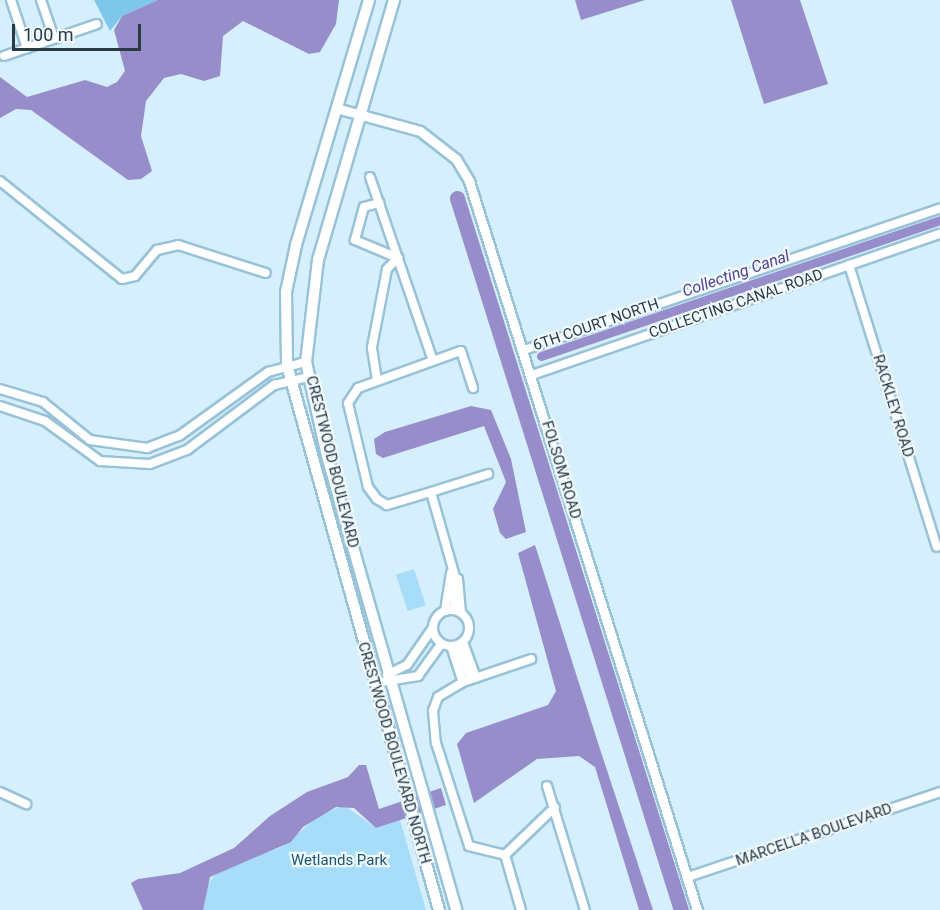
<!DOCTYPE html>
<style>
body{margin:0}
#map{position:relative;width:940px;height:910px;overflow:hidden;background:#d6effd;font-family:Roboto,sans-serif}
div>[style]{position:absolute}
.green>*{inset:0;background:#a7ddf8;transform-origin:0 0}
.forest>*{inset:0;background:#7ec7eb}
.water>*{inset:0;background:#978dca}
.canal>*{height:9px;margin:-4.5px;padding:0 4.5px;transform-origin:4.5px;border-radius:4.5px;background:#978dca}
.river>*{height:15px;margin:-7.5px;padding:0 7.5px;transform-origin:7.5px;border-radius:7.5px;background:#978dca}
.roads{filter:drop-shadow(2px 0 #98c2d7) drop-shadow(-2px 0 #98c2d7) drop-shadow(0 2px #98c2d7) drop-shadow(0 -2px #98c2d7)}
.minor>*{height:8px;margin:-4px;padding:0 4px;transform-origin:4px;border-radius:4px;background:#fff}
.minor>.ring{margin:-4px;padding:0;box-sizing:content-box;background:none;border:8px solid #fff;border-radius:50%}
.tertiary>*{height:9px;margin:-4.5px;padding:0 4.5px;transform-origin:4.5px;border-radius:4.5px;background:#fff}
.secondary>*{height:10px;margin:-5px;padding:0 5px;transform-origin:5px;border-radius:5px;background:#fff}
span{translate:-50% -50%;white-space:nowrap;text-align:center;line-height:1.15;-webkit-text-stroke:4.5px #f1fafe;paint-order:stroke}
.street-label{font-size:15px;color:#293a43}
.park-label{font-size:15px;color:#1c556f}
.water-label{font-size:16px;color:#53428d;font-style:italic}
.scale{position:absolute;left:12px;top:24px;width:129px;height:27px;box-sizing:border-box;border:3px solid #293a43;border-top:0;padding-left:8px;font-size:18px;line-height:21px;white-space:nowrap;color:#293a43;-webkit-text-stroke:4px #f1fafe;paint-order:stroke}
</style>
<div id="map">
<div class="green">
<i style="left:414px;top:569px;width:38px;height:19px;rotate:72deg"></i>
<i style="clip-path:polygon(344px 805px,376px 828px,400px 820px,426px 910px,203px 910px,203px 890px,220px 869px,282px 847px,319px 816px)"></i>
</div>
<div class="forest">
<i style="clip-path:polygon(94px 0,158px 0,122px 16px,110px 31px)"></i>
</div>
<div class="water">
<i style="clip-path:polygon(158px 0,339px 0,336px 24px,320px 52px,309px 54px,243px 21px,223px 36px,220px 76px,204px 81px,181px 74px,164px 78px,146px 101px,141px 136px,152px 171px,141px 179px,128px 180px,31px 110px,16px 109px,0 118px,0 77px,27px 97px,85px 80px,107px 87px,117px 82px,125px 71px,114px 30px,122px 16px)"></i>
<i style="clip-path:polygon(575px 0,645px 0,581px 20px)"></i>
<i style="clip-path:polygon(731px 0,800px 0,828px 84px,764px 104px)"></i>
<i style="clip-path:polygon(471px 406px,491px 410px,511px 459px,526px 532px,506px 539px,500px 533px,493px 509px,506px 482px,484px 426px,383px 458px,376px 454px,374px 439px,385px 432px)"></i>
<i style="clip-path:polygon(535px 545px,599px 746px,653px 910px,639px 910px,595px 767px,579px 756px,537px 759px,474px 803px,457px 744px,466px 733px,548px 705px,556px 691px,518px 553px)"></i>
<i style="clip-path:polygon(359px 765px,366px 765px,379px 809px,441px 788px,446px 805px,376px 828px,354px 808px,336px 807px,303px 827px,291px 842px,210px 877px,203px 910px,143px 910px,131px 883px,138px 879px,180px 873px,234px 848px,270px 816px,307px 792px,348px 777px)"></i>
</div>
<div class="canal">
<i style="left:541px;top:356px;width:422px;rotate:-18.8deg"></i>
</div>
<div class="river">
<i style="left:457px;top:198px;width:746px;rotate:72.54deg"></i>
</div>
<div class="roads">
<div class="minor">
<i style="left:11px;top:0;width:51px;rotate:71.6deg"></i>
<i style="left:41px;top:0;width:40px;rotate:71.1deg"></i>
<i style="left:4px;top:56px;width:98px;rotate:-19deg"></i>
<i style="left:370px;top:177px;width:194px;rotate:71.1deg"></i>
<i style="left:0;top:181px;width:156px;rotate:38.8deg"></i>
<i style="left:122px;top:279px;width:13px;rotate:-13deg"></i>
<i style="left:135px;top:276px;width:34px;rotate:-50deg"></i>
<i style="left:157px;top:250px;width:22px;rotate:-13deg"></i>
<i style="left:178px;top:245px;width:92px;rotate:17.7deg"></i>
<i style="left:849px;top:265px;width:295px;rotate:72.7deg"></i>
<i style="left:524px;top:350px;width:440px;rotate:-18.8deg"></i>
<i style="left:532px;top:375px;width:432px;rotate:-19.1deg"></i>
<i style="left:377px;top:380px;width:33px;rotate:-99deg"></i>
<i style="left:372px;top:347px;width:79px;rotate:-79.1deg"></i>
<i style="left:387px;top:269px;width:16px;rotate:-45deg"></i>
<i style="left:398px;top:258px;width:47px;rotate:-157.3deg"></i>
<i style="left:355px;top:240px;width:34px;rotate:-75deg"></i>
<i style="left:364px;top:207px;width:16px;rotate:-15deg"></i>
<i style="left:0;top:389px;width:45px;rotate:16.8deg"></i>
<i style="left:43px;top:402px;width:60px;rotate:39deg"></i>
<i style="left:90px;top:440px;width:58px;rotate:8deg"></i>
<i style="left:147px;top:448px;width:34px;rotate:-21deg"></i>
<i style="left:179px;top:436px;width:110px;rotate:-35.7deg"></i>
<i style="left:268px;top:372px;width:39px;rotate:-15deg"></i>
<i style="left:0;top:406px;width:47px;rotate:18.4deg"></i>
<i style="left:45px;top:421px;width:68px;rotate:36deg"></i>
<i style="left:100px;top:461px;width:50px;rotate:3.4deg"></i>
<i style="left:150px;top:464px;width:40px;rotate:-21deg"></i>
<i style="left:187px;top:450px;width:109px;rotate:-36.8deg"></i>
<i style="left:274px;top:385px;width:36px;rotate:-13deg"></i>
<i style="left:431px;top:492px;width:46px;rotate:163.5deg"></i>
<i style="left:387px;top:505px;width:12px;rotate:-149deg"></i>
<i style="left:377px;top:499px;width:15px;rotate:-127deg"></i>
<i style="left:368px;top:487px;width:86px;rotate:-103.4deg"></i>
<i style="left:348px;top:403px;width:18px;rotate:-56deg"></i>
<i style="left:358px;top:388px;width:109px;rotate:-19.8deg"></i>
<i style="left:461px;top:351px;width:39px;rotate:72deg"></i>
<i style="left:458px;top:579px;width:33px;rotate:85deg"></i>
<i class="ring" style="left:433px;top:610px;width:28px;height:28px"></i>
<i style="left:454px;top:610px;width:30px;rotate:-86deg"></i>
<i style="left:456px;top:580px;width:91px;rotate:-105.9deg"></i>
<i style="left:431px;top:492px;width:60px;rotate:-17.5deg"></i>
<i style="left:445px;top:611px;width:39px;rotate:-81deg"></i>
<i style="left:463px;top:642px;width:38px;rotate:70deg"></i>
<i style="left:457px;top:645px;width:37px;rotate:68deg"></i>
<i style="left:451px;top:646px;width:38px;rotate:72deg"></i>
<i style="left:463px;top:682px;width:29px;rotate:149deg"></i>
<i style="left:438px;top:697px;width:15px;rotate:110deg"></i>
<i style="left:433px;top:711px;width:32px;rotate:85deg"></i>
<i style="left:436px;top:743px;width:108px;rotate:72.2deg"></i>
<i style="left:469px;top:846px;width:37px;rotate:14deg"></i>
<i style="left:505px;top:855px;width:57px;rotate:73.8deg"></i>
<i style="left:387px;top:675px;width:22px;rotate:-27deg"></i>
<i style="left:407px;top:665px;width:44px;rotate:-55.2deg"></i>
<i style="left:463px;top:682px;width:72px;rotate:-18.7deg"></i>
<i style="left:375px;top:683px;width:44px;rotate:-9.2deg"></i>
<i style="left:418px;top:676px;width:39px;rotate:-54deg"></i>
<i style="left:547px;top:786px;width:130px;rotate:73deg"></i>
<i style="left:0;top:792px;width:29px;rotate:25deg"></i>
<i style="left:505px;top:855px;width:69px;rotate:-43.8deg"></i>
<i style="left:688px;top:877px;width:266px;rotate:-18.6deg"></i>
</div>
<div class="tertiary">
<i style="left:336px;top:108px;width:87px;rotate:15.3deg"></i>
<i style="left:420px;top:131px;width:46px;rotate:37.9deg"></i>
<i style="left:456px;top:159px;width:26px;rotate:59deg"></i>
<i style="left:469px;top:181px;width:764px;rotate:72.63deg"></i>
</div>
<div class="secondary">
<i style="left:369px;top:0;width:256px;rotate:106.6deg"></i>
<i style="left:296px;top:245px;width:48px;rotate:102deg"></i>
<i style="left:286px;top:292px;width:73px;rotate:89.2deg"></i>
<i style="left:287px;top:365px;width:566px;rotate:74.42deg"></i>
<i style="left:394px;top:0;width:271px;rotate:106.3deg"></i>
<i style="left:318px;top:260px;width:103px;rotate:96.7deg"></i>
<i style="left:306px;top:362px;width:96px;rotate:77.4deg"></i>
<i style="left:327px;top:456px;width:472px;rotate:74.1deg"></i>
</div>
</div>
<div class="street-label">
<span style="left:736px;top:304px;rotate:-19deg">COLLECTING CANAL ROAD</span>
<span style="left:596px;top:325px;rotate:-19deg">6TH COURT NORTH</span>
<span style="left:893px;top:406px;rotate:73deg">RACKLEY ROAD</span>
<span style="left:332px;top:462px;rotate:76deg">CRESTWOOD BOULEVARD</span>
<span style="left:561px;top:470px;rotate:73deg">FOLSOM ROAD</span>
<span style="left:394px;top:753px;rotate:74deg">CRESTWOOD BOULEVARD NORTH</span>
<span style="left:814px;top:835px;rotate:-19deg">MARCELLA BOULEVARD</span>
</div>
<div class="park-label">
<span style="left:339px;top:861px">Wetlands Park</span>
</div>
<div class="water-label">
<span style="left:736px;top:274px;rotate:-19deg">Collecting Canal</span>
</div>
<div class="scale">100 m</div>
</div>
